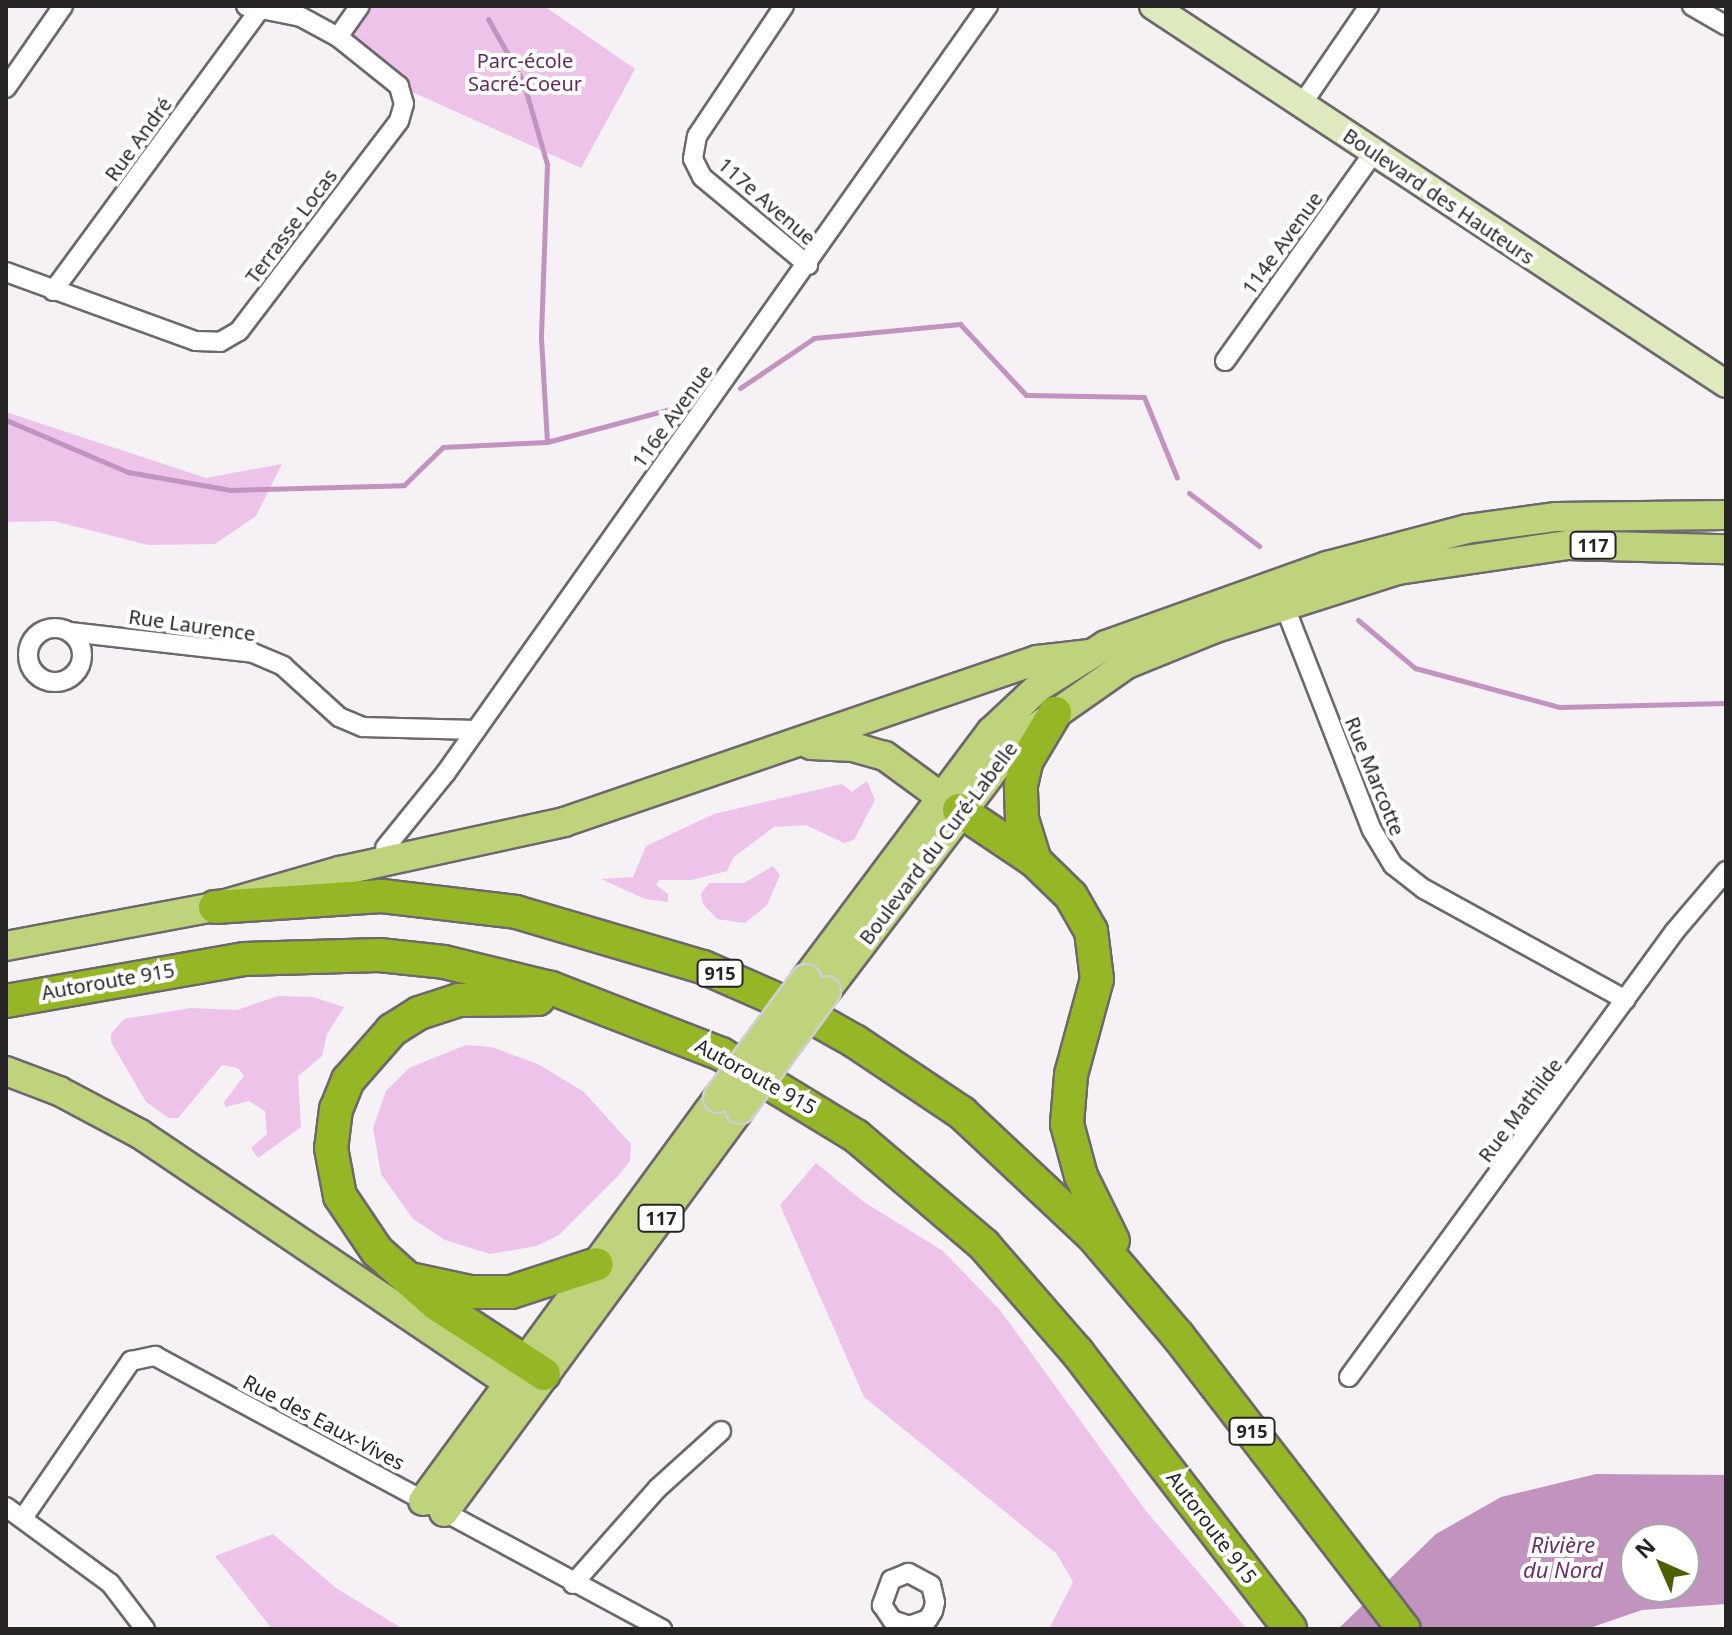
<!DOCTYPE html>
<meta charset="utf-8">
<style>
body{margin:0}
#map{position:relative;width:1732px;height:1635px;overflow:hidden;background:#f5f1f5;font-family:"Noto Sans",sans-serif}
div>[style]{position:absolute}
.green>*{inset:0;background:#edc3ea}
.water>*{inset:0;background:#c293bf}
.stream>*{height:5px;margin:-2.5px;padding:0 2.5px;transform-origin:2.5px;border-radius:2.5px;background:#c293bf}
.roads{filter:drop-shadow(2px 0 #6c686b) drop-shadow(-2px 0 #6c686b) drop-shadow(0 2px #6c686b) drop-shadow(0 -2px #6c686b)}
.minor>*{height:18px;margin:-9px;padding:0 9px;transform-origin:9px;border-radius:9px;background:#fff}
.minor>.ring{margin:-9px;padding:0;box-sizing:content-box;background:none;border:18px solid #fff;border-radius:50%}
.secondary>*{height:26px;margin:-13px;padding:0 13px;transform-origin:13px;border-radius:13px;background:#dfe9be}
.primary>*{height:28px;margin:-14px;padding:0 14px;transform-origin:14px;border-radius:14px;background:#bfd37c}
.motorway>*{height:32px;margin:-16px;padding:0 16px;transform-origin:16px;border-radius:16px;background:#95b625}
.bridges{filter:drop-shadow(2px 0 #cfcfcf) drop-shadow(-2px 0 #cfcfcf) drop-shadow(0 2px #cfcfcf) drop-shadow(0 -2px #cfcfcf)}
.primary-bridge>*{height:28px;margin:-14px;padding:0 14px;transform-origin:14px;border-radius:14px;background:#bfd37c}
span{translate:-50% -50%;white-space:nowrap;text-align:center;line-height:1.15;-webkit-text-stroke:8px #fff;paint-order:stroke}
.shield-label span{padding:2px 6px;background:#fff;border:2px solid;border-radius:6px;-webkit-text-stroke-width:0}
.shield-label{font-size:18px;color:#262425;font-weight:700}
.park-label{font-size:20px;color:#632a61}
.street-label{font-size:20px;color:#262425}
.water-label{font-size:22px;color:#6b3169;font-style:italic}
.frame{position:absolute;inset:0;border:8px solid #262425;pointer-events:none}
.north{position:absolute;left:1620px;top:1523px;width:80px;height:80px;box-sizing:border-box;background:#fff;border:2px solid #a8a7a8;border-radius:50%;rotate:315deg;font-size:22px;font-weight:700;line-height:32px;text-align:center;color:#262425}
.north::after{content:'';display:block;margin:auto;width:28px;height:36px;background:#4c5f05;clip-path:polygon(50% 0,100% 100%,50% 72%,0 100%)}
</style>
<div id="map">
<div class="green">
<i style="clip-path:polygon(360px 6px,544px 6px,635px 69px,581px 168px,399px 86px,338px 37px)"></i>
<i style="clip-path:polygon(6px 412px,206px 478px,282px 464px,256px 516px,215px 544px,148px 545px,54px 521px,6px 522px)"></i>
<i style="clip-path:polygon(867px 781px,875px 800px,854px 840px,844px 843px,806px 825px,774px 827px,734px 857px,727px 871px,691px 880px,659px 880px,656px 885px,668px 894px,668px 902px,645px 899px,601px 879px,633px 877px,646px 846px,714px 814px,842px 784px,852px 792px)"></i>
<i style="clip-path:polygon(773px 866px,780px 875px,767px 905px,745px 923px,717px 919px,703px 904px,701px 894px,709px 883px,744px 883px)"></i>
<i style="clip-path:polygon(278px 996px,313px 997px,344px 1007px,327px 1034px,322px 1056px,298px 1076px,301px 1127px,258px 1158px,251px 1148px,267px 1134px,265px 1111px,249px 1101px,226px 1107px,224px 1102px,244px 1076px,238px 1068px,222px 1065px,178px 1118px,169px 1118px,146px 1102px,111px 1042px,111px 1034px,124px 1019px,191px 1008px,237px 1010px)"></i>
<i style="clip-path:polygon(466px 1045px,491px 1047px,538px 1064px,584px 1092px,631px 1144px,630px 1161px,618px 1176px,559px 1235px,537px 1246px,490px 1254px,445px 1240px,413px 1219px,381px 1174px,373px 1128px,386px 1091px,409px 1068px)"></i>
<i style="clip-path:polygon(816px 1163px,864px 1202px,943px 1251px,1000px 1310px,1146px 1511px,1247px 1629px,1049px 1629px,1073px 1582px,1057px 1554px,864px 1397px,780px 1205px)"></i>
<i style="clip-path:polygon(273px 1534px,336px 1588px,403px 1629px,272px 1629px,215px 1556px)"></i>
</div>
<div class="water">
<i style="clip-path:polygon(evenodd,1596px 1474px,1726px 1475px,1726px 1604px,1642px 1610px,1587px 1629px,1338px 1629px,1436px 1534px,1501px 1497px,1596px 1474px,1636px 1539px,1684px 1539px,1684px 1587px,1636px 1587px,1636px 1539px)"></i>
</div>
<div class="stream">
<i style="left:488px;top:19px;width:71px;rotate:60.6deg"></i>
<i style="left:523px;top:81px;width:86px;rotate:73.9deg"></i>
<i style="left:547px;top:164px;width:174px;rotate:92deg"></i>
<i style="left:541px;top:338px;width:104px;rotate:86.7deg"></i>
<i style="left:740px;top:388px;width:89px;rotate:-34deg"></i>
<i style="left:814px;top:338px;width:147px;rotate:-5.5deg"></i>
<i style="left:960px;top:324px;width:97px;rotate:47.1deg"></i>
<i style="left:1026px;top:395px;width:118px;rotate:1deg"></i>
<i style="left:1144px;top:397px;width:87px;rotate:67.8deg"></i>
<i style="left:6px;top:420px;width:133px;rotate:23.1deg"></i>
<i style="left:128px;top:472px;width:104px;rotate:10deg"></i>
<i style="left:230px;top:490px;width:174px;rotate:-1.6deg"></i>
<i style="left:404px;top:485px;width:54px;rotate:-44.3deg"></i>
<i style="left:443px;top:447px;width:104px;rotate:-2.8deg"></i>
<i style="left:547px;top:442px;width:131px;rotate:-15deg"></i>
<i style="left:1189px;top:493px;width:88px;rotate:37.1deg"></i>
<i style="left:1358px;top:620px;width:75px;rotate:40.1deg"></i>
<i style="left:1415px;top:668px;width:150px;rotate:15.1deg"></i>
<i style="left:1560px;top:707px;width:166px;rotate:-1.4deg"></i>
</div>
<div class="roads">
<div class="minor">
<i style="left:784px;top:6px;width:156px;rotate:123.8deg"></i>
<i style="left:697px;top:136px;width:23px;rotate:100deg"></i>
<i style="left:693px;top:159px;width:20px;rotate:63deg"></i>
<i style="left:702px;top:177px;width:138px;rotate:39.7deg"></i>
<i style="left:1692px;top:6px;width:39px;rotate:30deg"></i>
<i style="left:338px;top:37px;width:38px;rotate:-55deg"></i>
<i style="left:6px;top:88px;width:100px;rotate:-55.2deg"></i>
<i style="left:1302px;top:104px;width:119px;rotate:-55.6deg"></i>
<i style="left:6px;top:272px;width:202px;rotate:20deg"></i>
<i style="left:196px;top:341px;width:24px;rotate:2deg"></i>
<i style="left:220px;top:342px;width:22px;rotate:-30deg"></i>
<i style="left:239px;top:331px;width:264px;rotate:-52.7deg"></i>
<i style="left:399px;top:121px;width:18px;rotate:-74deg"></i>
<i style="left:404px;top:104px;width:19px;rotate:-106deg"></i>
<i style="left:399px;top:86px;width:78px;rotate:-141.2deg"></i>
<i style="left:338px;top:37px;width:42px;rotate:-151.6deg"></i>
<i style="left:301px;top:17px;width:56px;rotate:-168.7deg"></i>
<i style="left:53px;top:291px;width:346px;rotate:-53.7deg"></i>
<i style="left:1225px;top:361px;width:258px;rotate:-54.5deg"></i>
<i style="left:1281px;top:597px;width:250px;rotate:68.7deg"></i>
<i style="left:1372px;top:830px;width:41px;rotate:59deg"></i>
<i style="left:1393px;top:865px;width:39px;rotate:38deg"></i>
<i style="left:1424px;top:889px;width:230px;rotate:28.8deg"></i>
<i class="ring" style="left:28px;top:628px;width:36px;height:36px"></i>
<i style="left:70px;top:632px;width:184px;rotate:6.5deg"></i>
<i style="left:253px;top:653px;width:33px;rotate:23deg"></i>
<i style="left:283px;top:666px;width:76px;rotate:42.3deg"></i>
<i style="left:339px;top:717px;width:26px;rotate:23deg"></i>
<i style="left:363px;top:727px;width:113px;rotate:1.5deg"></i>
<i style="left:385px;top:848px;width:95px;rotate:-51deg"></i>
<i style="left:445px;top:774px;width:941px;rotate:-54.74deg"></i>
<i style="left:1349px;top:1377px;width:552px;rotate:-53.84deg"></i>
<i style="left:1675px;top:931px;width:79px;rotate:-49.6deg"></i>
<i style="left:6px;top:1507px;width:129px;rotate:36.2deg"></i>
<i style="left:110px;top:1583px;width:58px;rotate:52.7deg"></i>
<i style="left:23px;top:1518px;width:191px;rotate:-55.5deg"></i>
<i style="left:131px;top:1361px;width:25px;rotate:-12deg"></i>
<i style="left:155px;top:1356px;width:576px;rotate:28.3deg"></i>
<i style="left:573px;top:1584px;width:128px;rotate:-48.5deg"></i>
<i style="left:658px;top:1488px;width:85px;rotate:-42.1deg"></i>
<i style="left:920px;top:1629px;width:13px;rotate:-51deg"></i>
<i style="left:928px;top:1619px;width:9px;rotate:-58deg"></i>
<i style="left:933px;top:1611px;width:9px;rotate:-77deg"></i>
<i style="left:935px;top:1602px;width:17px;rotate:-103deg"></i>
<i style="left:931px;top:1585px;width:26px;rotate:-152deg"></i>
<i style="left:908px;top:1573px;width:18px;rotate:158deg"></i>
<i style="left:891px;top:1580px;width:27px;rotate:110deg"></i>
<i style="left:882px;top:1605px;width:18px;rotate:56deg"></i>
<i style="left:892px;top:1620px;width:18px;rotate:19deg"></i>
<i style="left:909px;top:1626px;width:20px;rotate:-20deg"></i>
</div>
<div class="secondary">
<i style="left:1153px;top:6px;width:686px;rotate:33.41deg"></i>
</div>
<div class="primary">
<i style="left:811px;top:745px;width:42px;rotate:2.7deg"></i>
<i style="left:853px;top:747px;width:33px;rotate:16deg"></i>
<i style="left:885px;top:756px;width:83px;rotate:36.2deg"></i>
<i style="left:6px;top:946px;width:213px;rotate:-10.6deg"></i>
<i style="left:215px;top:907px;width:130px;rotate:-16.1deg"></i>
<i style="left:340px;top:871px;width:229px;rotate:-12.3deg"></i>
<i style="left:564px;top:822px;width:500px;rotate:-18.9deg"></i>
<i style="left:1037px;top:660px;width:53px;rotate:-6.5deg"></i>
<i style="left:806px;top:979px;width:309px;rotate:-53.2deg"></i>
<i style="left:991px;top:732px;width:66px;rotate:-43.2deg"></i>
<i style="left:1039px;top:687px;width:79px;rotate:-32.1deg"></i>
<i style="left:1106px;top:645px;width:235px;rotate:-19.7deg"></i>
<i style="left:1327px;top:566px;width:145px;rotate:-14.8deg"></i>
<i style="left:1467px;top:529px;width:90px;rotate:-7.7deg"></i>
<i style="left:1556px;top:517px;width:170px;rotate:-0.7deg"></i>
<i style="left:826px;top:991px;width:311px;rotate:-52.8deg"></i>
<i style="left:1014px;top:743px;width:138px;rotate:-35deg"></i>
<i style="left:1127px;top:664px;width:93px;rotate:-22.1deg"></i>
<i style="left:1213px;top:629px;width:194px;rotate:-17.7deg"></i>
<i style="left:1398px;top:570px;width:172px;rotate:-8.4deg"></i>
<i style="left:1568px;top:545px;width:158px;rotate:1.5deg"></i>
<i style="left:6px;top:1071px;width:57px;rotate:20.7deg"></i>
<i style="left:59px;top:1091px;width:92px;rotate:28deg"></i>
<i style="left:140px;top:1134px;width:468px;rotate:34deg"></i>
<i style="left:423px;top:1501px;width:499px;rotate:-53.8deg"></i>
<i style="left:444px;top:1512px;width:500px;rotate:-53.7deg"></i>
</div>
<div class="motorway">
<i style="left:959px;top:810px;width:92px;rotate:33.9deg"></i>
<i style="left:1035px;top:861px;width:50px;rotate:44.2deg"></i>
<i style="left:1071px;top:896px;width:40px;rotate:60.3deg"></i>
<i style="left:1091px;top:931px;width:48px;rotate:82.9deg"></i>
<i style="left:1097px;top:979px;width:99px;rotate:105.2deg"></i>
<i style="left:1071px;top:1075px;width:49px;rotate:94.7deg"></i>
<i style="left:1067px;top:1124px;width:54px;rotate:74.9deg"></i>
<i style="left:1081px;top:1176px;width:72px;rotate:63.8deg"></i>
<i style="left:1035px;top:861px;width:44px;rotate:-107.2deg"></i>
<i style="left:1022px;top:819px;width:34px;rotate:-92deg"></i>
<i style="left:1021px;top:785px;width:26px;rotate:-77deg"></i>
<i style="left:1027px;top:760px;width:55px;rotate:-59.2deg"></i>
<i style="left:215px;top:907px;width:167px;rotate:-3.8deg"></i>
<i style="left:382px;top:896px;width:135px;rotate:6.8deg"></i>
<i style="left:516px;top:912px;width:195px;rotate:16.4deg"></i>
<i style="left:703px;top:967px;width:99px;rotate:23.7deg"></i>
<i style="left:794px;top:1007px;width:71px;rotate:29.4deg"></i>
<i style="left:856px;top:1042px;width:128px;rotate:33.8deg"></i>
<i style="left:962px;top:1113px;width:181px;rotate:43.2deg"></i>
<i style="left:1094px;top:1237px;width:130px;rotate:49.7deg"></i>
<i style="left:1178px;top:1336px;width:370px;rotate:52.4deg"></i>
<i style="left:538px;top:999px;width:79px;rotate:179.3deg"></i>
<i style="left:459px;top:1000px;width:42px;rotate:162deg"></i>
<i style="left:419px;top:1013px;width:32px;rotate:148deg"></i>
<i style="left:392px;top:1030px;width:67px;rotate:131.3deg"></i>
<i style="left:348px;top:1080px;width:31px;rotate:112deg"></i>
<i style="left:336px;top:1109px;width:39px;rotate:97deg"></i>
<i style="left:331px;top:1148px;width:49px;rotate:79.4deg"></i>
<i style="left:340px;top:1196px;width:66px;rotate:56.1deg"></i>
<i style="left:377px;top:1251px;width:78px;rotate:41.9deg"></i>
<i style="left:435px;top:1303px;width:130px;rotate:33.1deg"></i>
<i style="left:6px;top:1001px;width:242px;rotate:-10deg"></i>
<i style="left:244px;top:959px;width:135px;rotate:-1.7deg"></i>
<i style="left:379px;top:955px;width:65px;rotate:6.1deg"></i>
<i style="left:444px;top:962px;width:110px;rotate:13.7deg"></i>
<i style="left:551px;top:988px;width:182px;rotate:21.2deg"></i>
<i style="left:721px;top:1054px;width:158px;rotate:31.3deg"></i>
<i style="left:856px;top:1136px;width:168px;rotate:40.4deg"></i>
<i style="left:984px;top:1245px;width:142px;rotate:49deg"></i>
<i style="left:1077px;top:1352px;width:349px;rotate:52.4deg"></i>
<i style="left:414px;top:1280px;width:57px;rotate:12.1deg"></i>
<i style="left:470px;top:1292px;width:41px"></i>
<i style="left:511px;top:1292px;width:90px;rotate:-18deg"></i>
</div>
</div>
<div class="bridges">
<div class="primary-bridge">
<i style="left:718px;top:1098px;width:148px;rotate:-53.5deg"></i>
<i style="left:740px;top:1109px;width:146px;rotate:-53.9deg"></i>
</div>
</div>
<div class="shield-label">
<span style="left:1593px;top:545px">117</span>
<span style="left:720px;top:973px">915</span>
<span style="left:661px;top:1218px">117</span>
<span style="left:1252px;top:1431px">915</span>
</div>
<div class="park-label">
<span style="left:525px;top:72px">Parc-école<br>Sacré-Coeur</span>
</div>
<div class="street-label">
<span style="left:138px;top:139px;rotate:-54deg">Rue André</span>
<span style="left:1439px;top:196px;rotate:34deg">Boulevard des Hauteurs</span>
<span style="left:767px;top:201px;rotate:41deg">117e Avenue</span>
<span style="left:291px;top:226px;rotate:-53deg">Terrasse Locas</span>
<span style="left:1282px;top:243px;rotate:-54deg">114e Avenue</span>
<span style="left:672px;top:416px;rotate:-54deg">116e Avenue</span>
<span style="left:192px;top:625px;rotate:8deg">Rue Laurence</span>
<span style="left:1375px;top:776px;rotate:68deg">Rue Marcotte</span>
<span style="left:938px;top:843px;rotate:-53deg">Boulevard du Curé-Labelle</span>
<span style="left:108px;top:981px;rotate:-10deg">Autoroute 915</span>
<span style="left:756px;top:1076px;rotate:29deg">Autoroute 915</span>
<span style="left:1520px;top:1110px;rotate:-53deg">Rue Mathilde</span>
<span style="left:324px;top:1422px;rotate:28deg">Rue des Eaux-Vives</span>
<span style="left:1212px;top:1527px;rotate:53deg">Autoroute 915</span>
</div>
<div class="water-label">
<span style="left:1563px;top:1557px">Rivière<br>du Nord</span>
</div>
<div class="frame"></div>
<div class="north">N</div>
</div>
